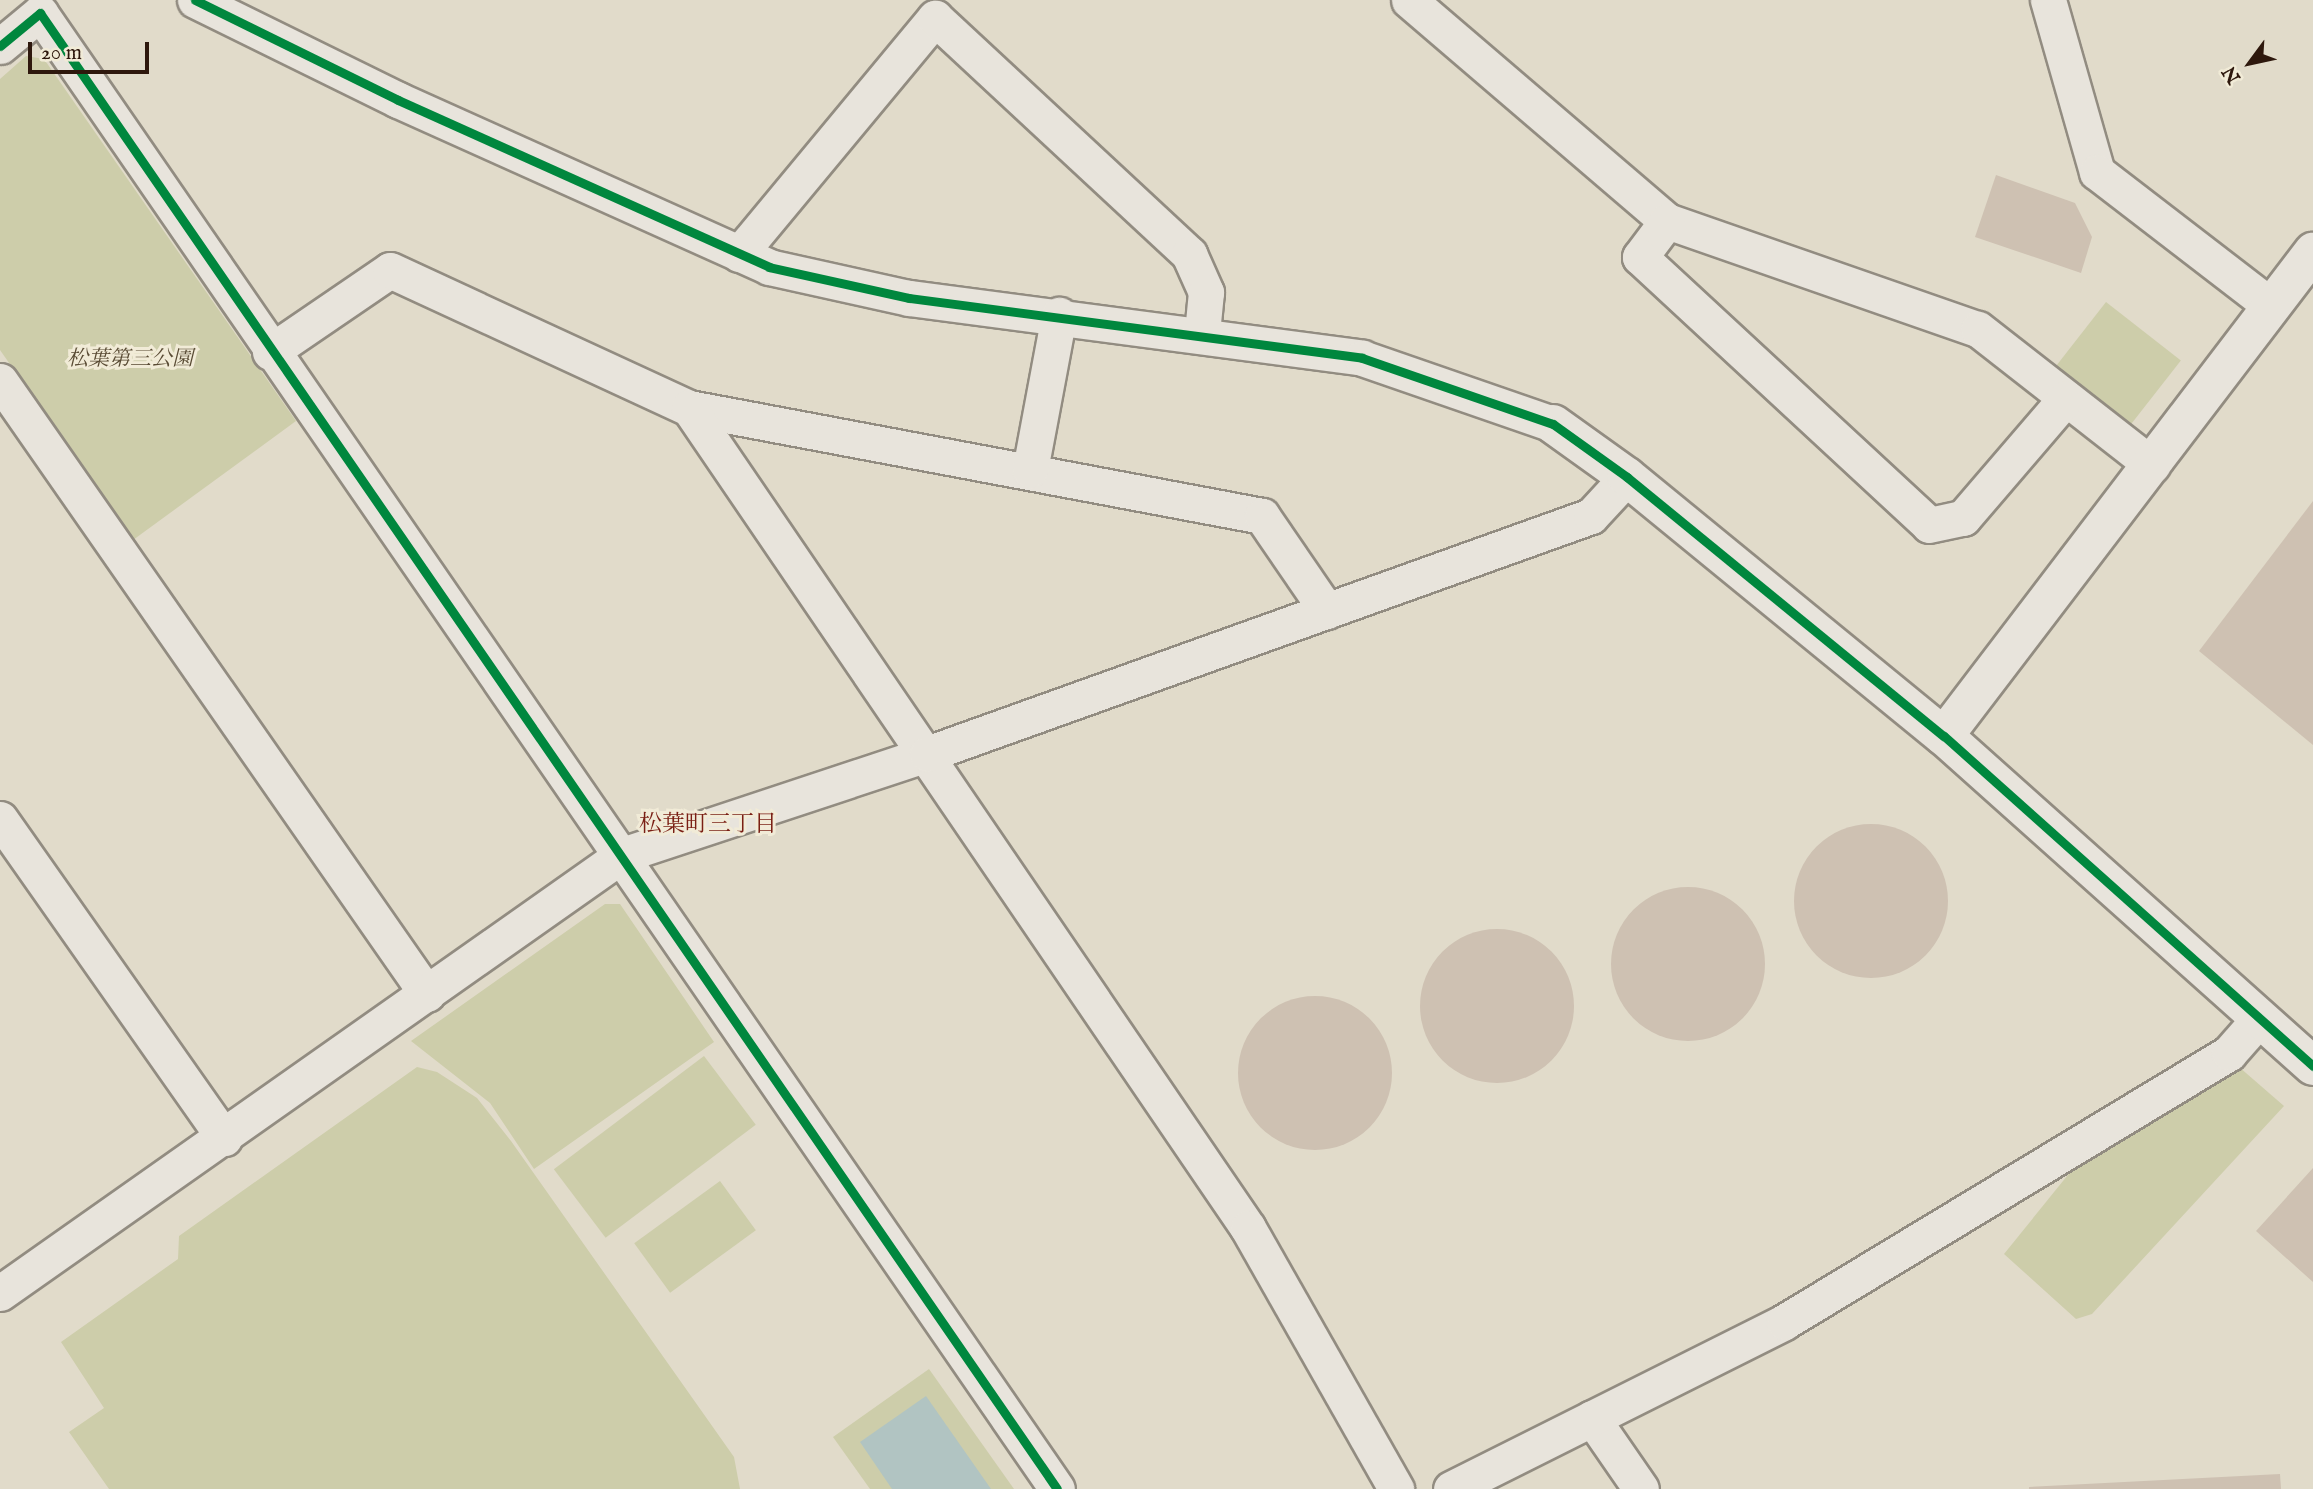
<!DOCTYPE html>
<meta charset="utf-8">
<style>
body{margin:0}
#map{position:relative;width:2313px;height:1489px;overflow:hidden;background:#e1dbca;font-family:"IM FELL English","Noto Serif JP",serif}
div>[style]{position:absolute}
.green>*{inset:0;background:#cdcdaa;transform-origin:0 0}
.water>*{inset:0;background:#b1c4c2}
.building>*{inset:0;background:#cec1b2}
.round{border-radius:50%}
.roads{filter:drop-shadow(2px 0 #928c81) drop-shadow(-2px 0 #928c81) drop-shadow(0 2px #928c81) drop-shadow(0 -2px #928c81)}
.minor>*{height:35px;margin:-17.5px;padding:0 17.5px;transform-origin:17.5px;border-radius:17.5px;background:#e8e4dc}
.tertiary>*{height:38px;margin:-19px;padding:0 19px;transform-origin:19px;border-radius:19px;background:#e8e4dc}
.cycleway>*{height:9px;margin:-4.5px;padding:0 4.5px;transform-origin:4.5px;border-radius:4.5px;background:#00873e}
span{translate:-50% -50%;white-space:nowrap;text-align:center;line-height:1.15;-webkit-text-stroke:6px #f1ebd7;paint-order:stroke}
.park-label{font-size:21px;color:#594b34;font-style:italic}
.neighbourhood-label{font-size:23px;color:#7a1f14}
.north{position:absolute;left:2215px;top:28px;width:70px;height:70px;-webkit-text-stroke:5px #f1ebd7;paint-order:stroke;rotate:237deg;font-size:19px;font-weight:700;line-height:28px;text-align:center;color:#2e180d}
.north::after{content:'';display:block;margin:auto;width:24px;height:32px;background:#2e180d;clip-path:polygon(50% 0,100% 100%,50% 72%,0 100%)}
.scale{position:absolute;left:28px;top:42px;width:121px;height:32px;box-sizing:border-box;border:4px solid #2e180d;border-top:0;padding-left:9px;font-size:21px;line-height:24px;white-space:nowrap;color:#2e180d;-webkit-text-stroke:5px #f1ebd7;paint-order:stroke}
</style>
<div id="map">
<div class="green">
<i style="clip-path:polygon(26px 56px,44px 59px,296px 421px,133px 540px,0 350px,0 79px)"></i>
<i style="left:2106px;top:302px;width:95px;height:89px;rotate:38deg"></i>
<i style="clip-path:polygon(605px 904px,620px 904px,714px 1042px,534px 1169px,490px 1103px,411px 1041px)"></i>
<i style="left:704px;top:1056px;width:86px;height:188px;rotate:53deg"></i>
<i style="clip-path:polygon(2231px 1060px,2284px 1106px,2092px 1314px,2076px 1319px,2004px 1254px,2080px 1160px)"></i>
<i style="clip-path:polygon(417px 1067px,437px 1072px,477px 1098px,511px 1141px,734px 1457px,740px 1489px,109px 1489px,69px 1432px,104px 1408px,61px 1342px,178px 1259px,179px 1236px)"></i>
<i style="left:720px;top:1181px;width:61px;height:106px;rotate:54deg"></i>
<i style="clip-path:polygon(929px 1369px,1014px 1489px,870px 1489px,833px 1437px)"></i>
</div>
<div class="water">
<i style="clip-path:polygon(926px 1396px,991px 1489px,892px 1489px,860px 1442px)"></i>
</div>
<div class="building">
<i style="clip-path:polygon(1996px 175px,2075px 203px,2092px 237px,2081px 273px,1975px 237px)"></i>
<i style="clip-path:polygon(2313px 501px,2313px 745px,2199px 651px)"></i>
<i class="round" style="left:1794px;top:824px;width:154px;height:154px"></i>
<i class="round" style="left:1611px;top:887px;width:154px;height:154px"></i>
<i class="round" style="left:1420px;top:929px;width:154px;height:154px"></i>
<i class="round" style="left:1238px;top:996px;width:154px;height:154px"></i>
<i style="clip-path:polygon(2313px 1168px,2313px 1282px,2256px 1231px)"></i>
<i style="clip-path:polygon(2280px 1474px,2281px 1489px,2029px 1489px,2029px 1487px)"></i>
</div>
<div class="roads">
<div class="minor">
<i style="left:195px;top:0;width:226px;rotate:26.2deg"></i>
<i style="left:398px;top:100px;width:407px;rotate:24.2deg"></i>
<i style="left:769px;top:267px;width:143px;rotate:12.5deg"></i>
<i style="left:909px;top:298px;width:457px;rotate:7.5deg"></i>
<i style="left:1362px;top:358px;width:202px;rotate:19.1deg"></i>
<i style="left:1409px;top:0;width:340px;rotate:40.6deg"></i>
<i style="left:1667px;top:221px;width:329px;rotate:19.2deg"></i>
<i style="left:1978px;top:329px;width:221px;rotate:38deg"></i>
<i style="left:2048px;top:0;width:179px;rotate:74.1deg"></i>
<i style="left:2097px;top:172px;width:220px;rotate:37.6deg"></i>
<i style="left:0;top:46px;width:52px;rotate:-39.5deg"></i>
<i style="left:40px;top:13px;width:1792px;rotate:55.43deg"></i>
<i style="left:1667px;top:221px;width:45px;rotate:126.9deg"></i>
<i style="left:1640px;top:257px;width:394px;rotate:42.8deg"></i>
<i style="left:1929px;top:525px;width:35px;rotate:-12deg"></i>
<i style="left:1963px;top:518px;width:158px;rotate:-49.4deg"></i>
<i style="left:739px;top:254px;width:307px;rotate:-50.3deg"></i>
<i style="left:935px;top:18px;width:347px;rotate:42.9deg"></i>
<i style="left:1189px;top:254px;width:42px;rotate:65.9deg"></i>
<i style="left:1206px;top:292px;width:41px;rotate:95.6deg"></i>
<i style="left:270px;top:352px;width:145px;rotate:-34.3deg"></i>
<i style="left:390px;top:270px;width:329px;rotate:24.8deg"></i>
<i style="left:689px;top:408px;width:583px;rotate:10.67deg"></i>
<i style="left:1262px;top:516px;width:115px;rotate:55.6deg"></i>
<i style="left:0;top:381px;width:747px;rotate:55.14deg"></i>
<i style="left:689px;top:408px;width:992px;rotate:55.72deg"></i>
<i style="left:1248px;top:1228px;width:300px;rotate:60.4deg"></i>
<i style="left:1030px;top:470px;width:158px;rotate:-79.4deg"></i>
<i style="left:0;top:819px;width:390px;rotate:54.9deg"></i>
<i style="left:0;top:1293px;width:761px;rotate:-35.15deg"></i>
<i style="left:622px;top:855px;width:321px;rotate:-18.3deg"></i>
<i style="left:927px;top:754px;width:705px;rotate:-19.72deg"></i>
<i style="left:1591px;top:516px;width:53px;rotate:-47.3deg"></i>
<i style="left:1592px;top:1418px;width:86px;rotate:55.4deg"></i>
<i style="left:1451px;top:1489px;width:373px;rotate:-26.6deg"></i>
<i style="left:1784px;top:1322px;width:520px;rotate:-31.15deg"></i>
<i style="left:2229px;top:1053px;width:45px;rotate:-48.6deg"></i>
</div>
<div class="tertiary">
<i style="left:1553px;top:424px;width:91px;rotate:35.6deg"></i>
<i style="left:1627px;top:477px;width:409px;rotate:39.3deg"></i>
<i style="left:1944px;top:736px;width:495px;rotate:41.8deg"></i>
<i style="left:1944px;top:736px;width:609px;rotate:-52.68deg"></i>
</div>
</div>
<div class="cycleway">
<i style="left:195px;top:0;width:226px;rotate:26.2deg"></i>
<i style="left:398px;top:100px;width:407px;rotate:24.2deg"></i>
<i style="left:769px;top:267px;width:143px;rotate:12.5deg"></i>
<i style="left:909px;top:298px;width:457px;rotate:7.5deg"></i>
<i style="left:1362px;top:358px;width:202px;rotate:19.1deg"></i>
<i style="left:1553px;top:424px;width:91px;rotate:35.6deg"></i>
<i style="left:1627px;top:477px;width:409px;rotate:39.3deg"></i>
<i style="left:1944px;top:736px;width:495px;rotate:41.8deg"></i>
<i style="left:0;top:46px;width:52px;rotate:-39.5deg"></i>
<i style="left:40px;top:13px;width:1792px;rotate:55.43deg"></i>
</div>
<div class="park-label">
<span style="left:130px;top:360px">松葉第三公園</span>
</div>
<div class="neighbourhood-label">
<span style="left:708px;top:825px">松葉町三丁目</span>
</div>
<div class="north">N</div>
<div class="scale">20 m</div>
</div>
